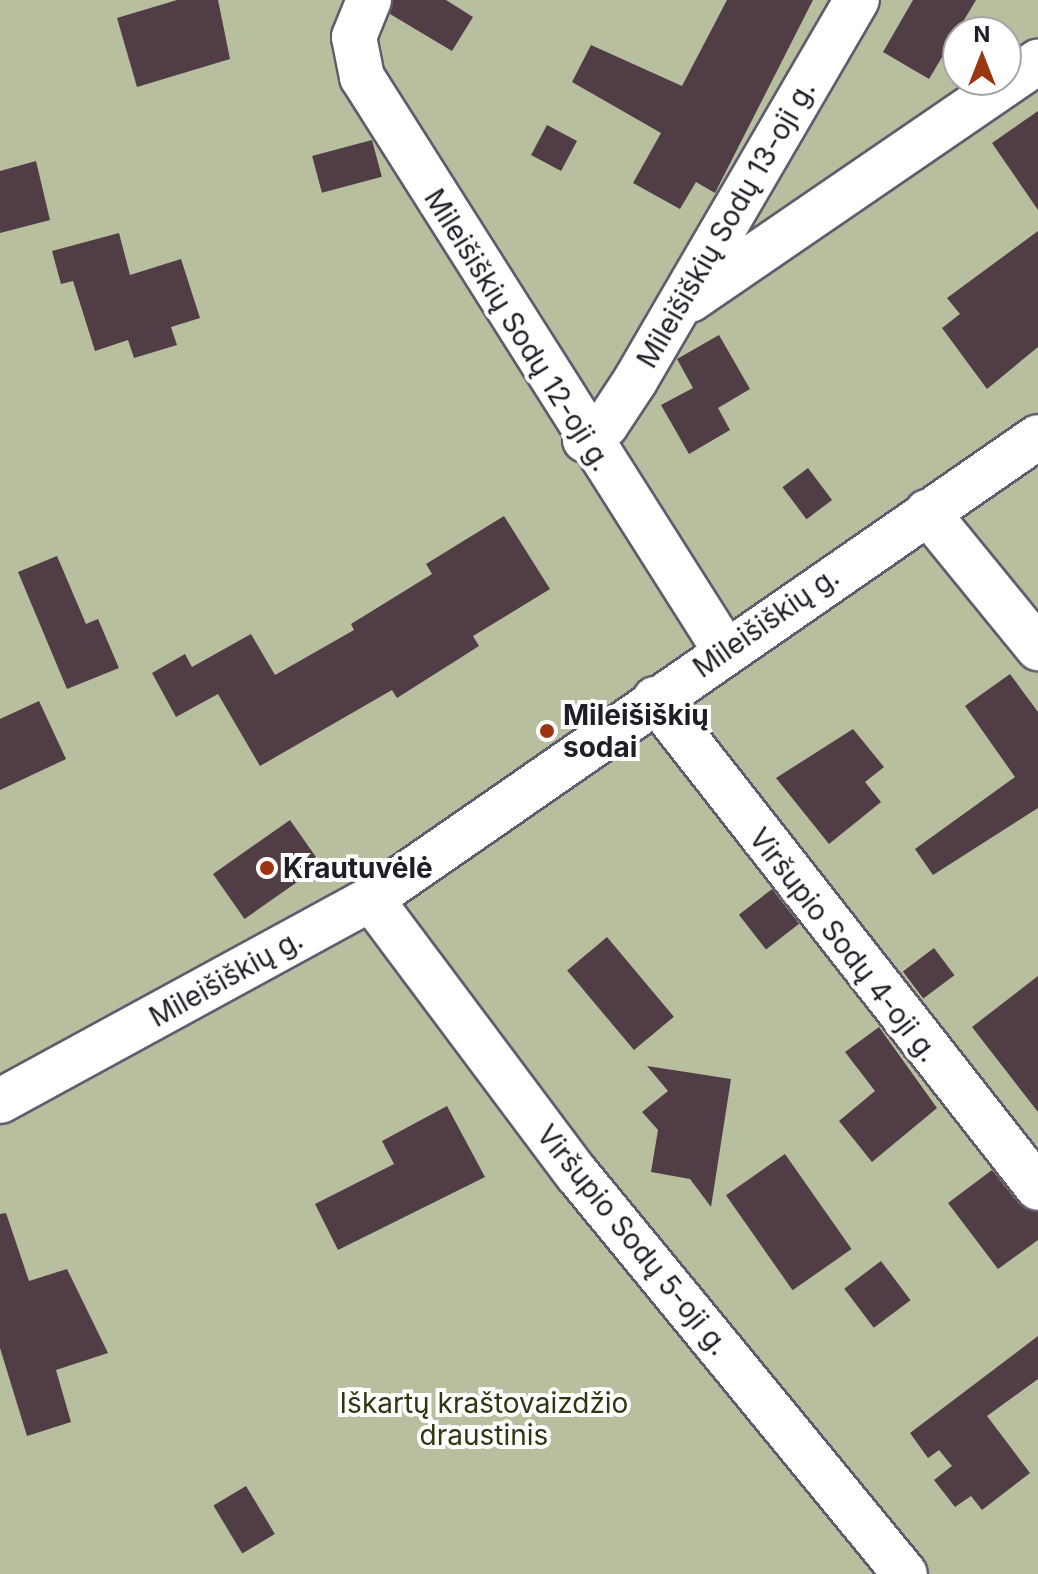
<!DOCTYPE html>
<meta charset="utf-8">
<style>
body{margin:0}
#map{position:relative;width:1038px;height:1574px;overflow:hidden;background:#e8e3f9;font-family:Inter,sans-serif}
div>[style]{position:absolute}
.green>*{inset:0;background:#b7bf9f}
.building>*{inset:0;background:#503d46;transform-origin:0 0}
.roads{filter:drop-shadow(2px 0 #605c6e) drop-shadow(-2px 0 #605c6e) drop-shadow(0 2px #605c6e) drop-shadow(0 -2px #605c6e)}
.minor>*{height:44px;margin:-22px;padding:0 22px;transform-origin:22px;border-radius:22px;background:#fff}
.dots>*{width:22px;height:22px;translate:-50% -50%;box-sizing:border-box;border:4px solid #fff;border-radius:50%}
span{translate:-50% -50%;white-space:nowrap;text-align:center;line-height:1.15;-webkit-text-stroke:8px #fff;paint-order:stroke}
.street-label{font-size:28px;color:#1f1d25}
.poi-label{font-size:28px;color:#1f1d25;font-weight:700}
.left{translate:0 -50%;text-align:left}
.park-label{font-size:28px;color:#2f3710}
.north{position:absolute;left:942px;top:16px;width:80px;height:80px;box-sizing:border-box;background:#fff;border:2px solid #a5a5a8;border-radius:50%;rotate:0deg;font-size:22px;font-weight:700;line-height:32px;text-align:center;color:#1f1d25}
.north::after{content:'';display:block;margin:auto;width:28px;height:36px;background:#9c3512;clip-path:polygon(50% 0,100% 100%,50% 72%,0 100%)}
</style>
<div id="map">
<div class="green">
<i style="clip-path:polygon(evenodd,0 0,1038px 0,1038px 1574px,0 1574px,0 0,958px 32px,1006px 32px,1006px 80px,958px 80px,958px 32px)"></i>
</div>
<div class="building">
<i style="clip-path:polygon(177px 0,218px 0,230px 59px,137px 87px,117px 18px)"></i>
<i style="clip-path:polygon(393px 0,446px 0,473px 17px,452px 51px,390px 14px)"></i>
<i style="clip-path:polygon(727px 0,813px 0,715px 193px,696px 182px,680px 209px,633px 183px,661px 133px,572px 82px,591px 45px,682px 86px)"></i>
<i style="clip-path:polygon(913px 0,976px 0,929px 79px,883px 52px)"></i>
<i style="clip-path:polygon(1038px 111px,1038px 210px,992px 143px)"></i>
<i style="left:547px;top:125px;width:34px;height:34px;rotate:28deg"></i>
<i style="left:372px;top:140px;width:38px;height:62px;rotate:75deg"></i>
<i style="clip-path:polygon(36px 161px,50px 220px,0 233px,0 171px)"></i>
<i style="clip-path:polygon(1038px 231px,1038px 347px,987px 389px,942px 328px,960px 314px,947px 298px)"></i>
<i style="clip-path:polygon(119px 233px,130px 275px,181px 259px,200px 318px,171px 327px,177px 345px,134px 358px,128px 340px,95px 351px,73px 281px,61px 284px,52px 251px)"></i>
<i style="clip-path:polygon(719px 335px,750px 389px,718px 408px,730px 430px,689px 454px,661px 405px,693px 388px,677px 359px)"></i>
<i style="left:808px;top:468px;width:40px;height:32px;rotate:53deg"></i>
<i style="clip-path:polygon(504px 516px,550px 589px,473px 636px,479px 646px,397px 698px,392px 690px,260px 766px,218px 694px,176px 717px,152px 673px,185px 654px,192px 667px,251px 634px,275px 675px,354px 630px,351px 624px,432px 574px,426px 564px)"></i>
<i style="clip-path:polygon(57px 556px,86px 624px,98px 619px,119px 668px,67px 689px,18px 572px)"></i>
<i style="clip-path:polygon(1010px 674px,1038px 712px,1038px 808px,933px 875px,915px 849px,1015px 777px,965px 706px)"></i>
<i style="clip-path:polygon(39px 701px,66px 759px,0 790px,0 719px)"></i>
<i style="clip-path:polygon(853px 729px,884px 767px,865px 782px,881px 802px,829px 844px,776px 778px)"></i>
<i style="left:290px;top:820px;width:55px;height:94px;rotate:55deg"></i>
<i style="left:772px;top:889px;width:44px;height:42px;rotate:52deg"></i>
<i style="left:607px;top:937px;width:104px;height:52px;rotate:50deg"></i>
<i style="left:934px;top:948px;width:34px;height:39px;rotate:53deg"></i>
<i style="clip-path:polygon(1038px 976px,1038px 1112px,972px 1027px)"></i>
<i style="clip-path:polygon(879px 1027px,937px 1108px,872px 1162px,839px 1121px,875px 1091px,845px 1052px)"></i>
<i style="clip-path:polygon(647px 1066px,731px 1079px,711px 1207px,690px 1179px,651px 1172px,658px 1130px,642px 1112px,668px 1091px)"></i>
<i style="clip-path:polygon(447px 1106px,485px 1177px,338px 1250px,315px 1204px,394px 1164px,382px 1141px)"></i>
<i style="left:785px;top:1154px;width:116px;height:72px;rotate:55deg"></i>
<i style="clip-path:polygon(992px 1170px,1019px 1204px,1038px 1212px,1038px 1240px,998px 1269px,948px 1203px)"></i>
<i style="clip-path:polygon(6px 1213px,29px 1281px,67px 1269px,108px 1353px,56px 1370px,71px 1422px,27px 1436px,0 1348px,0 1214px)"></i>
<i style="left:881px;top:1261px;width:49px;height:46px;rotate:53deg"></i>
<i style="clip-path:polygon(1038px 1336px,1038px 1379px,987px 1416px,1030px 1473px,982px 1510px,971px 1496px,955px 1507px,934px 1480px,952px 1466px,939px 1450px,928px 1458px,910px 1433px)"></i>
<i style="left:246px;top:1486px;width:56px;height:38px;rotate:59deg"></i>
</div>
<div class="roads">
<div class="minor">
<i style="left:369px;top:0;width:40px;rotate:112deg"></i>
<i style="left:354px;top:37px;width:41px;rotate:78.7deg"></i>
<i style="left:362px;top:77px;width:677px;rotate:57.67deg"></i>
<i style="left:690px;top:300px;width:422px;rotate:-34.4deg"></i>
<i style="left:585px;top:440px;width:26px;rotate:-36deg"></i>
<i style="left:606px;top:425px;width:53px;rotate:-56.6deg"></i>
<i style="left:635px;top:381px;width:441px;rotate:-59.8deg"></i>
<i style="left:927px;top:512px;width:176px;rotate:50.8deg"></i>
<i style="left:655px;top:699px;width:621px;rotate:51.93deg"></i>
<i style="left:371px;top:899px;width:344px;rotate:53.2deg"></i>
<i style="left:577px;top:1174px;width:517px;rotate:50.65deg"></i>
<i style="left:0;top:1101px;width:422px;rotate:-28.6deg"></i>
<i style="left:371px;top:899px;width:811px;rotate:-34.71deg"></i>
</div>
</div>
<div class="dots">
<i style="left:547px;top:731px;background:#9c3512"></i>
<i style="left:267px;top:868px;background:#9c3512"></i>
</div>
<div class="street-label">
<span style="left:726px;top:224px;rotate:-60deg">Mileišiškių Sodų 13-oji g.</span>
<span style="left:518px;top:330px;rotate:58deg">Mileišiškių Sodų 12-oji g.</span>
<span style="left:766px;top:622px;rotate:-35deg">Mileišiškių g.</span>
<span style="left:844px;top:945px;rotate:52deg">Viršupio Sodų 4-oji g.</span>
<span style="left:226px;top:978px;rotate:-29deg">Mileišiškių g.</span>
<span style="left:633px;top:1240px;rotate:51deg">Viršupio Sodų 5-oji g.</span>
</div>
<div class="poi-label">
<span class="left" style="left:563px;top:731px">Mileišiškių<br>sodai</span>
<span class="left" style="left:283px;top:868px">Krautuvėlė</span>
</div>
<div class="park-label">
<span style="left:484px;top:1419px">Iškartų kraštovaizdžio<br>draustinis</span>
</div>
<div class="north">N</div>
</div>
